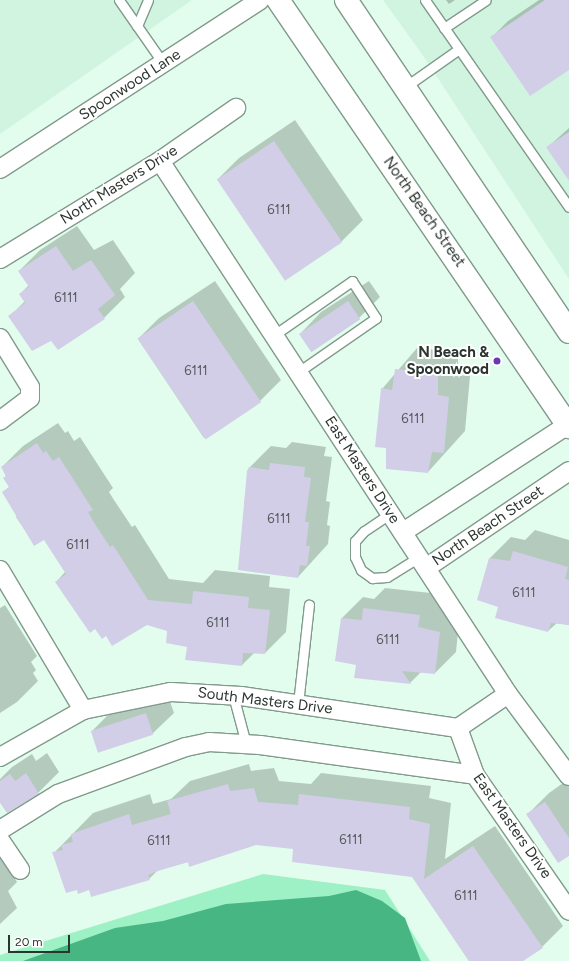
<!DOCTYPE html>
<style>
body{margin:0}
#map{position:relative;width:569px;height:961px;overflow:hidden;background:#e2fded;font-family:Figtree,sans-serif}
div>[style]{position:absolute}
.built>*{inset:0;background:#d0f4df}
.green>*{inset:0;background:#9ef0c5}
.water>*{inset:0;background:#47b683}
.shadow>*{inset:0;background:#0003}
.building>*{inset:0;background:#d3cee8;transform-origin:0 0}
.roads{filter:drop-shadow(1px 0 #819a8c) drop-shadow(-1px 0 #819a8c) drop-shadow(0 1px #819a8c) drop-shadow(0 -1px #819a8c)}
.lane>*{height:9px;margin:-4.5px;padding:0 4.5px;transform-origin:4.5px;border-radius:4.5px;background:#fff}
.street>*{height:18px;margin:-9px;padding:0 9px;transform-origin:9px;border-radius:9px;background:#fff}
.secondary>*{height:22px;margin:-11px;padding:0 11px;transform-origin:11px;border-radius:11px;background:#fff}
.dots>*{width:11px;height:11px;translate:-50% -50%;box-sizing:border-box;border:2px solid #fff;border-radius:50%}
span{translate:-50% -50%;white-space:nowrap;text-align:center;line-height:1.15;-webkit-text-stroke:4px #fff;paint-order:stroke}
.number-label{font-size:13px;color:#555b5d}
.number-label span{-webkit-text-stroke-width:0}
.street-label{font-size:15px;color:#2b352f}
.poi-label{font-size:15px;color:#2b352f;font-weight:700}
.right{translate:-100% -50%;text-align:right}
.scale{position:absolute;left:8px;top:935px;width:62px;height:18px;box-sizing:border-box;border:2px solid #2b352f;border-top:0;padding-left:5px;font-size:12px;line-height:14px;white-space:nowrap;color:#2b352f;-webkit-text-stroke:3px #fff;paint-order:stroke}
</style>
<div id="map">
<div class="built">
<i style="clip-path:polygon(0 0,192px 0,0 134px)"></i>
<i style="clip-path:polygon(383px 0,569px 0,569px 279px,424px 57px)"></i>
</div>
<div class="green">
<i style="clip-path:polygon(263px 874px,385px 890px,430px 961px,0 961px,0 955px)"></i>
</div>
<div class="water">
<i style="clip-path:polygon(356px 890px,382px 901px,405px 918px,421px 961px,23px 961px,115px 928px,163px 921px,226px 904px,329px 896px)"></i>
</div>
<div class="shadow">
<i style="clip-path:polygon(446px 0,455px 0,449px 4px)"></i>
<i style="clip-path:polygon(539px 0,569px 0,569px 69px,492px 37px,508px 21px)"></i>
<i style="clip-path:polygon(295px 120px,363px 220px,342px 241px,286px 278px,218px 179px,239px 158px)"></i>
<i style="clip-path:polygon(569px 128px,569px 179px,548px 147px)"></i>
<i style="clip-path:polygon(77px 226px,94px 250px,113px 240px,135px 273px,120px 289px,125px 297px,104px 318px,51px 339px,10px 316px,25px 301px,20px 294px,29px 285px,19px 271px,40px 250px)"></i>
<i style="clip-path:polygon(215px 281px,281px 380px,260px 401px,204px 438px,138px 339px,159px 318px)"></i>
<i style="clip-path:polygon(369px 281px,380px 297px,359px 318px,300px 334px,321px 312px)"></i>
<i style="clip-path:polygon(417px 348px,458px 352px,458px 375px,470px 376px,465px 431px,428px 472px,387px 447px,382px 389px)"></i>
<i style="clip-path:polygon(58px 423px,65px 433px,68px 431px,74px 441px,80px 437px,113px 488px,109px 492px,114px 500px,132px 527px,135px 525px,169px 579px,203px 583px,215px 570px,270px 576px,269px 587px,290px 589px,286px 632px,265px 653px,254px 653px,242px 665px,188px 647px,168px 630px,147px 624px,56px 582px,65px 572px,44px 539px,35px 545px,16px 517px,18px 515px,3px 493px,10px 486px,2px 467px,23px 446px)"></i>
<i style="clip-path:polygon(292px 442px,326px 447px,324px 456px,332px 457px,326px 501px,330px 502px,327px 525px,330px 526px,328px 544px,298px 577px,244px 504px,250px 467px,271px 446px,286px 448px)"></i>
<i style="clip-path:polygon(535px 530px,569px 540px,569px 625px,557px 623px,548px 631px,499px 607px,490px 558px,511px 537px,525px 540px)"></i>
<i style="clip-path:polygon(385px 588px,440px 594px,439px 607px,460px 611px,456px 652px,435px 673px,421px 672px,410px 683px,356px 677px,357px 664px,342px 618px,363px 597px,374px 599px)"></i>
<i style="clip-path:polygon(5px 605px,37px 656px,31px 662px,36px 670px,33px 673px,38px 681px,17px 702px,0 713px,0 608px)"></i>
<i style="clip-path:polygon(167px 693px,174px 713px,152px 734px,92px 731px,113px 710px)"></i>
<i style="clip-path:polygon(47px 753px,59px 772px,38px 793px,0 801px,0 779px,12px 767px,32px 754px,36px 761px)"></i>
<i style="clip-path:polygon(249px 764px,251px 771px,274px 768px,279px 781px,311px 784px,321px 773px,431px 786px,429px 798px,451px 803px,445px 859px,495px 826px,563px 926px,542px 947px,520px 961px,469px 961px,412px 876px,294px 848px,256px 844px,158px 870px,149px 879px,77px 889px,54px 853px,93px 813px,150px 794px,153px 804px,171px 799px,190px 781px)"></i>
<i style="clip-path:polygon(566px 781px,569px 786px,569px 855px,528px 814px,549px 793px)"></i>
<i style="clip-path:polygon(0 852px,17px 882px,8px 891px,17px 908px,0 924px)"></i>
</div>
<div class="building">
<i style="clip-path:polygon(545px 0,569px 0,569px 70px,530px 96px,490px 37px)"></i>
<i style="clip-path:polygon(569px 132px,569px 181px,546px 147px)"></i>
<i style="left:274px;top:141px;width:122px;height:69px;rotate:56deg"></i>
<i style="clip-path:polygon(56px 246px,73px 271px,91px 260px,115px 295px,98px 309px,105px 319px,58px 350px,51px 341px,32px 351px,8px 316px,25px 303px,19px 294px,29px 287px,18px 271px)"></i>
<i style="left:193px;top:301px;width:122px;height:67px;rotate:56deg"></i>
<i style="left:348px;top:301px;width:22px;height:59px;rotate:56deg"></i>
<i style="clip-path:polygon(395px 369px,438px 373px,438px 395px,449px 397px,444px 453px,432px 452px,428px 473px,386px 469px,386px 448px,375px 447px,381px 388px,392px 390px)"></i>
<i style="clip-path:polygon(37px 443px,43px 453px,46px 451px,53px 461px,59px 457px,93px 510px,88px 512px,93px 521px,110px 547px,113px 545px,148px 600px,192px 604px,193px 591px,249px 597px,248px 608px,270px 610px,265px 654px,243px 653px,242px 666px,185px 660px,187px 647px,166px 643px,167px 631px,147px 625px,112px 646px,106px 636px,102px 639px,95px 629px,90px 633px,55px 582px,66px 574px,44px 540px,34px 546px,2px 492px,9px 487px,3px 478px,6px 476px,1px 467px)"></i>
<i style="clip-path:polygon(270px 463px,305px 467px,304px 477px,311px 478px,305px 522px,309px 522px,306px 546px,310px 546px,307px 566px,300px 565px,298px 578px,238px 570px,247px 471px,249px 467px,269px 470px)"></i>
<i style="clip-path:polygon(513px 551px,568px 567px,565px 579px,569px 580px,569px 625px,551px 623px,548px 632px,495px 618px,498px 607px,477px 600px,489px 558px,510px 561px)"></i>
<i style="clip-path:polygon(363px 608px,420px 615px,418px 627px,440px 632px,435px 674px,402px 671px,411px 684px,354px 678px,356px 665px,335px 661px,339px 632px,341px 618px,362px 620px)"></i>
<i style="left:146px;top:713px;width:23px;height:58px;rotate:72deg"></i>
<i style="clip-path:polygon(26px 773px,39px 794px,7px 813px,0 803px,0 781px,10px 774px,15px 781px)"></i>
<i style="clip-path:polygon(228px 784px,230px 791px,254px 788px,258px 802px,298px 805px,299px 794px,410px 807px,409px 819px,430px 824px,424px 879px,473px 846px,543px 948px,523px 961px,469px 961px,412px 877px,292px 862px,293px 849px,256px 845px,189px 867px,188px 862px,158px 871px,148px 875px,150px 880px,91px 897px,89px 890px,78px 894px,77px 890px,66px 893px,52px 852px,63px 850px,61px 845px,73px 842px,71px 834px,129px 814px,132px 825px,171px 814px,167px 801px)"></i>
<i style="clip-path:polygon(545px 802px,569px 838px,569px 856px,558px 863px,526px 814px)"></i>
</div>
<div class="roads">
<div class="lane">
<i style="left:119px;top:0;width:77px;rotate:55.1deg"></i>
<i style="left:425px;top:0;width:252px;rotate:55.2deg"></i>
<i style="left:137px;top:26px;width:28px;rotate:-67deg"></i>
<i style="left:444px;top:28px;width:50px;rotate:-33.7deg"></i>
<i style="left:405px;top:87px;width:66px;rotate:-35.1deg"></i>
<i style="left:274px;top:335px;width:95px;rotate:-34.7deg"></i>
<i style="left:352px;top:281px;width:44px;rotate:57deg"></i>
<i style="left:376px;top:318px;width:95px;rotate:145.3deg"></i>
<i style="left:391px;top:513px;width:32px;rotate:146deg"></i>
<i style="left:364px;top:531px;width:13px;rotate:132deg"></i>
<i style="left:355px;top:541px;width:16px;rotate:90deg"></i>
<i style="left:355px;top:557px;width:14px;rotate:65deg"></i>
<i style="left:361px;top:570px;width:14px;rotate:36deg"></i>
<i style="left:372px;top:578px;width:15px;rotate:-4deg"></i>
<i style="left:387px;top:577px;width:38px;rotate:-32deg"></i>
<i style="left:233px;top:695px;width:51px;rotate:75.1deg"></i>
<i style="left:298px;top:704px;width:100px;rotate:-83.7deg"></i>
</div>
<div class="street">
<i style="left:160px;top:161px;width:637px;rotate:56.86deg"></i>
<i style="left:508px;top:694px;width:102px;rotate:53.4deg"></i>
<i style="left:0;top:169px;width:310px;rotate:-33deg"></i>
<i style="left:0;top:259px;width:188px;rotate:-31.5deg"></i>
<i style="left:160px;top:161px;width:93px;rotate:-34.9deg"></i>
<i style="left:0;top:338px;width:57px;rotate:58.5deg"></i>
<i style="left:30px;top:387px;width:11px;rotate:90deg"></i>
<i style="left:30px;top:398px;width:38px;rotate:143deg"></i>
<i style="left:403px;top:532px;width:198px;rotate:-33deg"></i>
<i style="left:426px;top:568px;width:173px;rotate:-34.1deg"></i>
<i style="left:0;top:570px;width:163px;rotate:59.3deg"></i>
<i style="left:458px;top:728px;width:50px;rotate:70.1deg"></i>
<i style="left:475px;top:775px;width:165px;rotate:55.3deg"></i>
<i style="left:0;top:757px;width:95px;rotate:-29.5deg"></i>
<i style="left:83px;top:710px;width:90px;rotate:-11.6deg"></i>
<i style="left:171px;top:692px;width:70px;rotate:3.3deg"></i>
<i style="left:241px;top:696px;width:219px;rotate:8.4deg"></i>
<i style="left:458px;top:728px;width:60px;rotate:-34.2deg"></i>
<i style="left:0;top:830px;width:68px;rotate:-31.8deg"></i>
<i style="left:58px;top:794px;width:136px;rotate:-20.2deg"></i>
<i style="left:186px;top:747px;width:24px;rotate:-12deg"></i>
<i style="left:209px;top:742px;width:51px;rotate:3.4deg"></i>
<i style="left:260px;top:745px;width:217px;rotate:7.9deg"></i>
<i style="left:0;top:840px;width:36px;rotate:56deg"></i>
</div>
<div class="secondary">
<i style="left:278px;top:0;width:517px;rotate:55.73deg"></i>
<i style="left:346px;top:0;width:400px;rotate:56.1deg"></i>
</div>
</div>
<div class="dots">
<i style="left:497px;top:361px;background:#663bb3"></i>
</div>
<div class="number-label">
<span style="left:279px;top:210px">6111</span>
<span style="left:66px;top:298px">6111</span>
<span style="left:196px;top:371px">6111</span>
<span style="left:413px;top:419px">6111</span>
<span style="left:279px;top:519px">6111</span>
<span style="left:78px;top:545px">6111</span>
<span style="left:524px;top:593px">6111</span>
<span style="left:218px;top:623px">6111</span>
<span style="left:388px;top:640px">6111</span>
<span style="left:351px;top:840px">6111</span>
<span style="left:159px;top:841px">6111</span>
<span style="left:466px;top:896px">6111</span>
</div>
<div class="street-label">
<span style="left:130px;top:85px;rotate:-33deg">Spoonwood Lane</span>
<span style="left:119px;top:185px;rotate:-32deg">North Masters Drive</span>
<span style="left:424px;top:212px;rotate:55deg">North Beach Street</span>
<span style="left:362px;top:470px;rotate:57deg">East Masters Drive</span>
<span style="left:488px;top:526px;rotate:-34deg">North Beach Street</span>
<span style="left:265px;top:701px;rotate:7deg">South Masters Drive</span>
<span style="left:512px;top:826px;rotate:55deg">East Masters Drive</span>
</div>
<div class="poi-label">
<span class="right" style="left:489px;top:361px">N Beach &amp;<br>Spoonwood</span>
</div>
<div class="scale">20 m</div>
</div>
